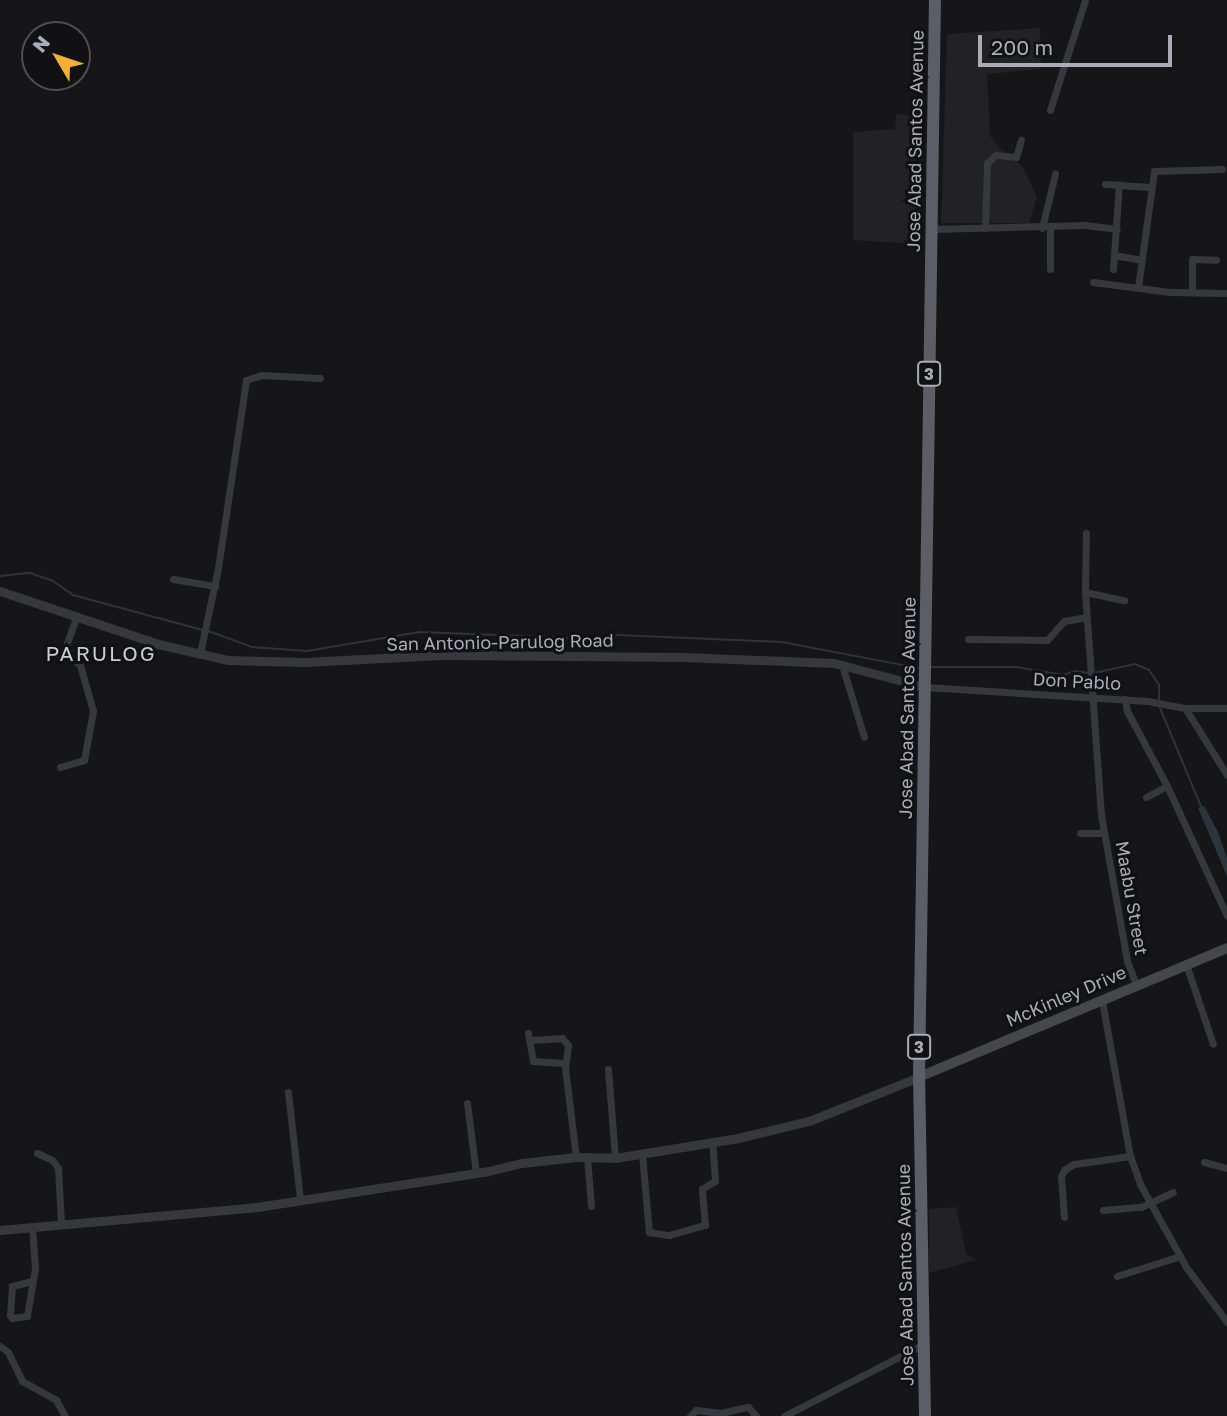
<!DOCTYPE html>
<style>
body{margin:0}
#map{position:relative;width:1227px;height:1416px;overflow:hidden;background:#161618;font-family:"Golos Text",sans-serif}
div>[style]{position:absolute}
.built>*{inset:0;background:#222225}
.water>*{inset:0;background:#2c353c}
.stream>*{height:2px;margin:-1px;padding:0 1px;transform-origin:1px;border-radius:1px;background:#2c353c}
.minor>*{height:7px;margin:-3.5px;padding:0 3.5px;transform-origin:3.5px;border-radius:3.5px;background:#37383d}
.tertiary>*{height:9px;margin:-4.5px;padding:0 4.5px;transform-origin:4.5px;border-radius:4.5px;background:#37383d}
.secondary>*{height:10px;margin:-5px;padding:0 5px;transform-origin:5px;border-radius:5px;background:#45474d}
.trunk>*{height:12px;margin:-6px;padding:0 6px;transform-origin:6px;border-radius:6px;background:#5b5e65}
span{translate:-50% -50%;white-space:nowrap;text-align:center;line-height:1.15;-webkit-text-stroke:6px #111113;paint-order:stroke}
.shield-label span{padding:2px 5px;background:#111113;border:2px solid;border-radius:5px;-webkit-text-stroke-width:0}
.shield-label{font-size:16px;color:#a8adb8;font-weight:700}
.street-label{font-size:18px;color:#a8adb8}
.quarter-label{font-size:21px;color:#c9ccd4;letter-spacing:2px}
.north{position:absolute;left:21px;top:21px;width:70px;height:70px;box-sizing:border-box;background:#111113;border:2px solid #4d4f55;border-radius:50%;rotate:309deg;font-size:19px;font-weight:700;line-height:28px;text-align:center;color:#a8adb8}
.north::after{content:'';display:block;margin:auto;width:24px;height:32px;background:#f2b134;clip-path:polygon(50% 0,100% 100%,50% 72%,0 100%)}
.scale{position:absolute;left:978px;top:35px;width:194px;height:32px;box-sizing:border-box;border:4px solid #a8adb8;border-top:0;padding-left:9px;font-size:21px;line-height:24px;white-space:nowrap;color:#a8adb8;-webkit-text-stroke:5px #111113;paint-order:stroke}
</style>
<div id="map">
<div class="built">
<i style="clip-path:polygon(1040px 28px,1041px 69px,987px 74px,990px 136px,998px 146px,1023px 167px,1037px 197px,1029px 223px,941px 223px,947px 34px)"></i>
<i style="clip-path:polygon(896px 114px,919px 117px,916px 244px,853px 240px,853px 132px,895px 129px)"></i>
<i style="clip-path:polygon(956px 1207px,966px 1254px,976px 1260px,929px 1273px,929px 1209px)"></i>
</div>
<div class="water">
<i style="clip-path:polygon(1204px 806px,1218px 832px,1227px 858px,1227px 876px,1198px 808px)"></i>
</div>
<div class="stream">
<i style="left:0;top:576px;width:30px;rotate:-6deg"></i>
<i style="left:30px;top:573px;width:24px;rotate:19deg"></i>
<i style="left:53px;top:581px;width:24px;rotate:35deg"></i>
<i style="left:73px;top:595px;width:135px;rotate:15.1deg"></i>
<i style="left:208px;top:631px;width:47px;rotate:20deg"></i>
<i style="left:252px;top:647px;width:55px;rotate:4.2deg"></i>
<i style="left:307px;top:651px;width:114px;rotate:-9.6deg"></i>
<i style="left:419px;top:632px;width:185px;rotate:2.2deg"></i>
<i style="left:604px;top:639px;width:14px;rotate:-17deg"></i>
<i style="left:617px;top:635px;width:165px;rotate:2.4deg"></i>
<i style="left:782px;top:642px;width:138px;rotate:10.8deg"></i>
<i style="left:931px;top:667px;width:85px"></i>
<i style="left:1016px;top:667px;width:48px;rotate:9.7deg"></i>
<i style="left:1063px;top:675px;width:13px;rotate:-18deg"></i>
<i style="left:1075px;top:671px;width:13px;rotate:9deg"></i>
<i style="left:1094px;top:673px;width:42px;rotate:-12.4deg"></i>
<i style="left:1135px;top:664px;width:15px;rotate:23deg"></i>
<i style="left:1149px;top:670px;width:18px;rotate:56deg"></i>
<i style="left:1159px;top:685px;width:14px;rotate:90deg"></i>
<i style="left:1160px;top:708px;width:109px;rotate:67.4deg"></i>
</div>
<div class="minor">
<i style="left:1050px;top:110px;width:115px;rotate:-72.3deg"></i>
<i style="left:1105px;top:184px;width:45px;rotate:3.8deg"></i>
<i style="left:985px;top:228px;width:65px;rotate:-88.2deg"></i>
<i style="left:987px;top:163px;width:12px;rotate:-42deg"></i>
<i style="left:996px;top:155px;width:20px;rotate:6deg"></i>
<i style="left:1016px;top:157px;width:18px;rotate:-74deg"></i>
<i style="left:1042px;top:228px;width:56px;rotate:-76.5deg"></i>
<i style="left:931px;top:229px;width:154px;rotate:-1.5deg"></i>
<i style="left:1085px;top:225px;width:32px;rotate:7deg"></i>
<i style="left:1114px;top:255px;width:27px;rotate:10deg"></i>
<i style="left:1050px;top:269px;width:41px;rotate:-90deg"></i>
<i style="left:1113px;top:269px;width:85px;rotate:-86deg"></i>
<i style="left:1093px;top:282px;width:77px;rotate:7.5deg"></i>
<i style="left:1169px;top:292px;width:58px;rotate:1deg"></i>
<i style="left:1138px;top:287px;width:117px;rotate:-82.1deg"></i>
<i style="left:1154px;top:171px;width:68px;rotate:-1.7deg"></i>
<i style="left:1192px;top:292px;width:33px;rotate:-90deg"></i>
<i style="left:1192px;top:259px;width:24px;rotate:2deg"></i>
<i style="left:1086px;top:533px;width:59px;rotate:91deg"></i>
<i style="left:1085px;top:592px;width:224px;rotate:85.9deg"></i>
<i style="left:1101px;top:815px;width:148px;rotate:79.9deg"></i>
<i style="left:1127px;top:961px;width:26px;rotate:69deg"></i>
<i style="left:173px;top:579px;width:43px;rotate:9.5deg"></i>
<i style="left:1085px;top:592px;width:40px;rotate:12deg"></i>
<i style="left:968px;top:639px;width:79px;rotate:0.7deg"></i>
<i style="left:1047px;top:640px;width:25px;rotate:-48deg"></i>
<i style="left:1064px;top:621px;width:22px;rotate:-10deg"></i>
<i style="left:200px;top:653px;width:87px;rotate:-78deg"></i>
<i style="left:218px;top:568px;width:190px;rotate:-81.5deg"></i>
<i style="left:246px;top:380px;width:16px;rotate:-18deg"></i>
<i style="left:261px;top:375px;width:59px;rotate:2.9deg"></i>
<i style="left:842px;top:665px;width:75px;rotate:73deg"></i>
<i style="left:925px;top:687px;width:223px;rotate:3.6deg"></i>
<i style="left:1148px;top:701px;width:38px;rotate:11deg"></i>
<i style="left:1185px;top:708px;width:42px"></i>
<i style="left:1125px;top:699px;width:12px;rotate:81deg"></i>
<i style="left:1127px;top:711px;width:85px;rotate:61.9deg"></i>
<i style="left:1167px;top:786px;width:143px;rotate:65.2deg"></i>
<i style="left:1185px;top:708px;width:79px;rotate:57.9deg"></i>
<i style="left:60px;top:767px;width:25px;rotate:-16deg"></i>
<i style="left:84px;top:760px;width:50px;rotate:-79.6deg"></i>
<i style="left:93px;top:711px;width:48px;rotate:-105.8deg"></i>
<i style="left:80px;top:665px;width:21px;rotate:-139deg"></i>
<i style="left:64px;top:651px;width:35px;rotate:-70deg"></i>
<i style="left:1146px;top:797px;width:24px;rotate:-28deg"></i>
<i style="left:1080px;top:833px;width:24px"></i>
<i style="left:1186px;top:964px;width:84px;rotate:71.4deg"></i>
<i style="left:1102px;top:1001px;width:158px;rotate:79.8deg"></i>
<i style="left:1130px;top:1156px;width:30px;rotate:70deg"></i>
<i style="left:1140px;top:1184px;width:95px;rotate:61deg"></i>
<i style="left:1186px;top:1267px;width:69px;rotate:53.3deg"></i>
<i style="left:528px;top:1033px;width:28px;rotate:80deg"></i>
<i style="left:533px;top:1061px;width:32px;rotate:4deg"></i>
<i style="left:529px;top:1040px;width:33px;rotate:-3deg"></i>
<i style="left:562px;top:1038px;width:9px;rotate:49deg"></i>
<i style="left:568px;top:1045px;width:23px;rotate:97deg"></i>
<i style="left:565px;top:1068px;width:90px;rotate:83deg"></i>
<i style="left:608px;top:1069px;width:89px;rotate:85.5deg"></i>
<i style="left:288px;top:1092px;width:108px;rotate:83.6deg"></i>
<i style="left:467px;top:1103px;width:71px;rotate:82.7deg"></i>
<i style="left:37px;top:1153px;width:17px;rotate:25deg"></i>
<i style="left:52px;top:1160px;width:10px;rotate:53deg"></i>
<i style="left:58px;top:1168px;width:56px;rotate:86.9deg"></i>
<i style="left:642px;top:1154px;width:78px;rotate:84.9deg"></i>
<i style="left:649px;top:1232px;width:20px;rotate:9deg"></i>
<i style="left:669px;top:1235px;width:37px;rotate:-16deg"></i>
<i style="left:705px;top:1225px;width:36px;rotate:-95deg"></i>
<i style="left:702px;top:1189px;width:15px;rotate:-32deg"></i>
<i style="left:715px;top:1181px;width:39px;rotate:-94deg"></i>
<i style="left:587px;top:1157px;width:49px;rotate:85.3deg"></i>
<i style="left:1204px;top:1162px;width:24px;rotate:15deg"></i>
<i style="left:1103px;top:1210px;width:38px;rotate:-5deg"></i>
<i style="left:1141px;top:1207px;width:35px;rotate:-25deg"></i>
<i style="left:1064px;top:1217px;width:41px;rotate:-94.2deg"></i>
<i style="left:1061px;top:1176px;width:7px;rotate:-63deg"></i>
<i style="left:1064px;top:1170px;width:12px;rotate:-31deg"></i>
<i style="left:1074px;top:1164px;width:57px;rotate:-8.1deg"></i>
<i style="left:1117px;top:1276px;width:66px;rotate:-17.6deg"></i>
<i style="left:32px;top:1281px;width:21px;rotate:166deg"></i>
<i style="left:12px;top:1286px;width:29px;rotate:94deg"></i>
<i style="left:10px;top:1315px;width:4px;rotate:56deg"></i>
<i style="left:12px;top:1318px;width:15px;rotate:-8deg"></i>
<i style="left:27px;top:1316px;width:49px;rotate:-80.5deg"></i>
<i style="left:35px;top:1268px;width:41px;rotate:-94.2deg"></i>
<i style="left:0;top:1346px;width:10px;rotate:37deg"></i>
<i style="left:8px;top:1352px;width:32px;rotate:64deg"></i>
<i style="left:22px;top:1381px;width:39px;rotate:29deg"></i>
<i style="left:56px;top:1400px;width:18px;rotate:61deg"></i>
<i style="left:690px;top:1416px;width:8px;rotate:-45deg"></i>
<i style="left:696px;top:1410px;width:25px;rotate:7deg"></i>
<i style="left:721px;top:1413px;width:28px;rotate:-13deg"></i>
<i style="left:748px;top:1407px;width:12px;rotate:48deg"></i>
<i style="left:784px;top:1416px;width:157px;rotate:-27.2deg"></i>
</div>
<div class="tertiary">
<i style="left:0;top:591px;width:167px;rotate:18.5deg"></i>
<i style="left:158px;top:644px;width:72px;rotate:12.9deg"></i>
<i style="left:228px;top:660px;width:77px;rotate:1.5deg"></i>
<i style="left:305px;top:662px;width:137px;rotate:-2.9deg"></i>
<i style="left:442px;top:655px;width:242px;rotate:0.5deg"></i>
<i style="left:684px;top:657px;width:150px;rotate:2.3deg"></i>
<i style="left:834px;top:663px;width:94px;rotate:14.8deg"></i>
<i style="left:0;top:1230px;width:258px;rotate:-5.1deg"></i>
<i style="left:257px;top:1207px;width:235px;rotate:-8.8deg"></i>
<i style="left:489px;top:1171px;width:34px;rotate:-14deg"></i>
<i style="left:522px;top:1163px;width:54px;rotate:-6.3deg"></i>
<i style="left:576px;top:1157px;width:39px;rotate:1deg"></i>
<i style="left:615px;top:1158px;width:125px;rotate:-9.2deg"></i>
<i style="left:738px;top:1138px;width:73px;rotate:-13.5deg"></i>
<i style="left:809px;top:1121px;width:118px;rotate:-21.8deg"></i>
</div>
<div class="secondary">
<i style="left:919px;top:1077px;width:334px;rotate:-22.7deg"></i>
</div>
<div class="trunk">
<i style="left:925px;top:1416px;width:339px;rotate:-91deg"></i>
<i style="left:919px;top:1077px;width:1077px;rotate:-89.15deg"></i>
</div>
<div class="shield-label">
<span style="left:929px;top:374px">3</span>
<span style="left:919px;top:1047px">3</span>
</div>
<div class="street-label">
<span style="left:915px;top:141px;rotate:-89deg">Jose Abad Santos Avenue</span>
<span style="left:500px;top:642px;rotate:-1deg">San Antonio-Parulog Road</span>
<span style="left:1077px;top:681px;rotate:3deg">Don Pablo</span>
<span style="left:907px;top:708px;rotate:-89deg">Jose Abad Santos Avenue</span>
<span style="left:1132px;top:898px;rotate:80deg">Maabu Street</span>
<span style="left:1066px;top:996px;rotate:-23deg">McKinley Drive</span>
<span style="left:905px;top:1275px;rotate:-91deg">Jose Abad Santos Avenue</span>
</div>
<div class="quarter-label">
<span style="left:101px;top:653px">PARULOG</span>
</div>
<div class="north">N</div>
<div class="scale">200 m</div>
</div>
